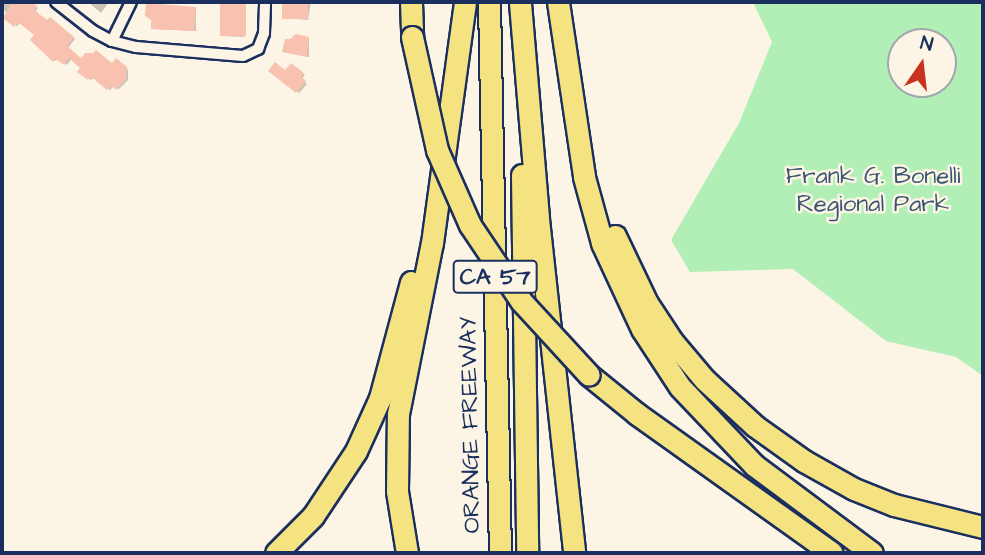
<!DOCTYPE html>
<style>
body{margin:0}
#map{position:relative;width:985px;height:555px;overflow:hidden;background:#fcf5e5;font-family:"Architects Daughter",sans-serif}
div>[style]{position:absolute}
.green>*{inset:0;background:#b1efb6}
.shadow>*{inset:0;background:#0003}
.building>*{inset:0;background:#f9c1af;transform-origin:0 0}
.roads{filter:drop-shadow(2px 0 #1b2f5e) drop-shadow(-2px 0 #1b2f5e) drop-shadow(0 2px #1b2f5e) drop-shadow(0 -2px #1b2f5e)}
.minor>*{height:10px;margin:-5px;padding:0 5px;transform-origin:5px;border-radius:5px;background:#fcf5e5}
.motorway>*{height:21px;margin:-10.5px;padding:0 10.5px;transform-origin:10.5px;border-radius:10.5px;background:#f5e382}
.bridges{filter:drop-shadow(2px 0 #1b2f5e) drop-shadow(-2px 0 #1b2f5e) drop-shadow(0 2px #1b2f5e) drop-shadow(0 -2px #1b2f5e)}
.motorway-bridge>*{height:21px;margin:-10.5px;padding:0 10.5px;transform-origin:10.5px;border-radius:10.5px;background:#f5e382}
span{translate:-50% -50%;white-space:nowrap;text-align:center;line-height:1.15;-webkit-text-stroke:5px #fcf5e5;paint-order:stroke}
.shield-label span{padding:2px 5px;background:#fcf5e5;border:2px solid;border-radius:5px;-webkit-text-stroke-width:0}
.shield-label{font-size:23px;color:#1b2f5e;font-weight:700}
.park-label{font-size:24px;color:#395570}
.street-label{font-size:24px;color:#1b2f5e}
.frame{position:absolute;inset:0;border:4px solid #1b2f5e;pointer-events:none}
.north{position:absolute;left:887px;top:28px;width:70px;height:70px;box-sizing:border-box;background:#fcf5e5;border:2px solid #a2a6af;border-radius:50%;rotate:14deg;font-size:19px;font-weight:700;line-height:28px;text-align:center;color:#1b2f5e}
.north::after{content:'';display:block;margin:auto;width:24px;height:32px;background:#c8321e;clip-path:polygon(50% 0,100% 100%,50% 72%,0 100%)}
</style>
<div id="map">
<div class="green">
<i style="clip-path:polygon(evenodd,753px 2px,983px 2px,983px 376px,956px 357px,886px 341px,793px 269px,690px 272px,671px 240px,739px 123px,772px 42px,753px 2px,901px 42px,943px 42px,943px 84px,901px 84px,901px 42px)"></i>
</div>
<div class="shadow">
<i style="clip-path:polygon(2px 2px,32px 2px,38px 8px,35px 12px,48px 22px,52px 20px,75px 39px,68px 48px,81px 60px,113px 65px,117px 61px,128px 70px,128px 80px,119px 89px,114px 86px,110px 90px,94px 77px,91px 80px,79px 71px,83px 67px,72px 58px,67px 65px,59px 59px,54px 61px,32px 40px,37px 34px,21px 22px,17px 26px,5px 17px,8px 14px,2px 8px)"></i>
<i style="clip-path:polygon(88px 2px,109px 2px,101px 13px)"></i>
<i style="clip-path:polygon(235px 2px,245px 2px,244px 37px,222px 36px,234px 10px)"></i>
<i style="clip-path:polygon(284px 2px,311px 2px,308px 20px,284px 18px)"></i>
<i style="clip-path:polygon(196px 8px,196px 31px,155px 29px)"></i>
<i style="clip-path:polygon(309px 39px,309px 57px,286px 52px)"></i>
<i style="clip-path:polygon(291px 65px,305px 75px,302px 79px,307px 84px,299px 93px,271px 71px,285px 72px)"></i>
</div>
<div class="building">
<i style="clip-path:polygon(12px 2px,32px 2px,37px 6px,34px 10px,47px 20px,50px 17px,74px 37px,67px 46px,81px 58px,85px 53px,93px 53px,96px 50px,112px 63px,116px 58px,127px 67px,126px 79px,116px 90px,112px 86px,107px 90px,91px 77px,88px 80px,77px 72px,80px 68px,69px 58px,64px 65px,56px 59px,53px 62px,30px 40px,34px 35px,18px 22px,14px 27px,3px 18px)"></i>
<i style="left:220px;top:2px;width:26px;height:34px"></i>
<i style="left:282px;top:2px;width:26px;height:17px"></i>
<i style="clip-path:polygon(146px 3px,196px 7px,194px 31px,151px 29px,151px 20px,145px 16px)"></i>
<i style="clip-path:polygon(296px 34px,309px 37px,307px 57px,282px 52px,285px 39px,290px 39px)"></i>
<i style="clip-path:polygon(275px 62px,285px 70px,291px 63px,304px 73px,301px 77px,306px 81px,296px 93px,268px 71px)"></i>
</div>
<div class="roads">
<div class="minor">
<i style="left:56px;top:2px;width:47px;rotate:38.1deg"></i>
<i style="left:93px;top:31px;width:21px;rotate:28deg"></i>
<i style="left:112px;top:41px;width:25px;rotate:14deg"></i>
<i style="left:136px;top:47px;width:107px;rotate:4.8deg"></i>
<i style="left:243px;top:56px;width:17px;rotate:-25deg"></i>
<i style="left:258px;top:49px;width:17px;rotate:-69deg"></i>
<i style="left:264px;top:33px;width:31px;rotate:-88deg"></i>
<i style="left:112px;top:41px;width:43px;rotate:-64deg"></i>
</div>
<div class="motorway">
<i style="left:411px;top:2px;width:35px;rotate:88deg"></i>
<i style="left:489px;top:2px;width:551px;rotate:88.86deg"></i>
<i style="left:558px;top:2px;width:177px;rotate:81.5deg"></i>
<i style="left:584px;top:177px;width:68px;rotate:74.7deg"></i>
<i style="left:602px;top:243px;width:95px;rotate:65.1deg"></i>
<i style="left:642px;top:329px;width:69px;rotate:56.8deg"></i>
<i style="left:680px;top:387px;width:108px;rotate:46.5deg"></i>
<i style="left:754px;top:465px;width:147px;rotate:36.7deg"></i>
<i style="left:520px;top:3px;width:217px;rotate:85.2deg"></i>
<i style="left:538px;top:219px;width:336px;rotate:83.8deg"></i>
<i style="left:522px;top:175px;width:378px;rotate:89.2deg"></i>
<i style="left:615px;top:236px;width:74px;rotate:64.5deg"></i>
<i style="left:647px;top:303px;width:45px;rotate:56.7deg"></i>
<i style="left:672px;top:341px;width:51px;rotate:49.8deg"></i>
<i style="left:705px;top:380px;width:68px;rotate:42.6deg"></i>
<i style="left:755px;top:426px;width:60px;rotate:35.5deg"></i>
<i style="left:804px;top:461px;width:57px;rotate:29.2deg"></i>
<i style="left:854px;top:489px;width:43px;rotate:21.8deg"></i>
<i style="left:894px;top:505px;width:92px;rotate:13.9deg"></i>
<i style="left:589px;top:375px;width:62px;rotate:39.1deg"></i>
<i style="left:637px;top:414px;width:239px;rotate:35.5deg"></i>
<i style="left:276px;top:553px;width:52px;rotate:-45deg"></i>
<i style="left:313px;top:516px;width:78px;rotate:-56.5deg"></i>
<i style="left:356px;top:451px;width:58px;rotate:-65.6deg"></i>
<i style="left:380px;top:398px;width:120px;rotate:-75deg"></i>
<i style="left:407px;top:553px;width:63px;rotate:-99.2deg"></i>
<i style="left:397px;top:491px;width:77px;rotate:-89.3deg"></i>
<i style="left:398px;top:414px;width:174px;rotate:-78.8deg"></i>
<i style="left:432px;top:243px;width:243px;rotate:-82.2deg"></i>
</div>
</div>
<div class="bridges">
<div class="motorway-bridge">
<i style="left:412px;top:37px;width:116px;rotate:77.5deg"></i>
<i style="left:437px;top:150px;width:82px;rotate:66.3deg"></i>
<i style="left:470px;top:225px;width:92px;rotate:56.1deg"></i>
<i style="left:521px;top:301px;width:100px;rotate:47.4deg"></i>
</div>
</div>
<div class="shield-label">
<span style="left:495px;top:277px">CA 57</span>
</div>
<div class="park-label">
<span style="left:873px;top:191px">Frank G. Bonelli<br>Regional Park</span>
</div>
<div class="street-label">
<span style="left:471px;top:425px;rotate:-91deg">ORANGE FREEWAY</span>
</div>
<div class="frame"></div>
<div class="north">N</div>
</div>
